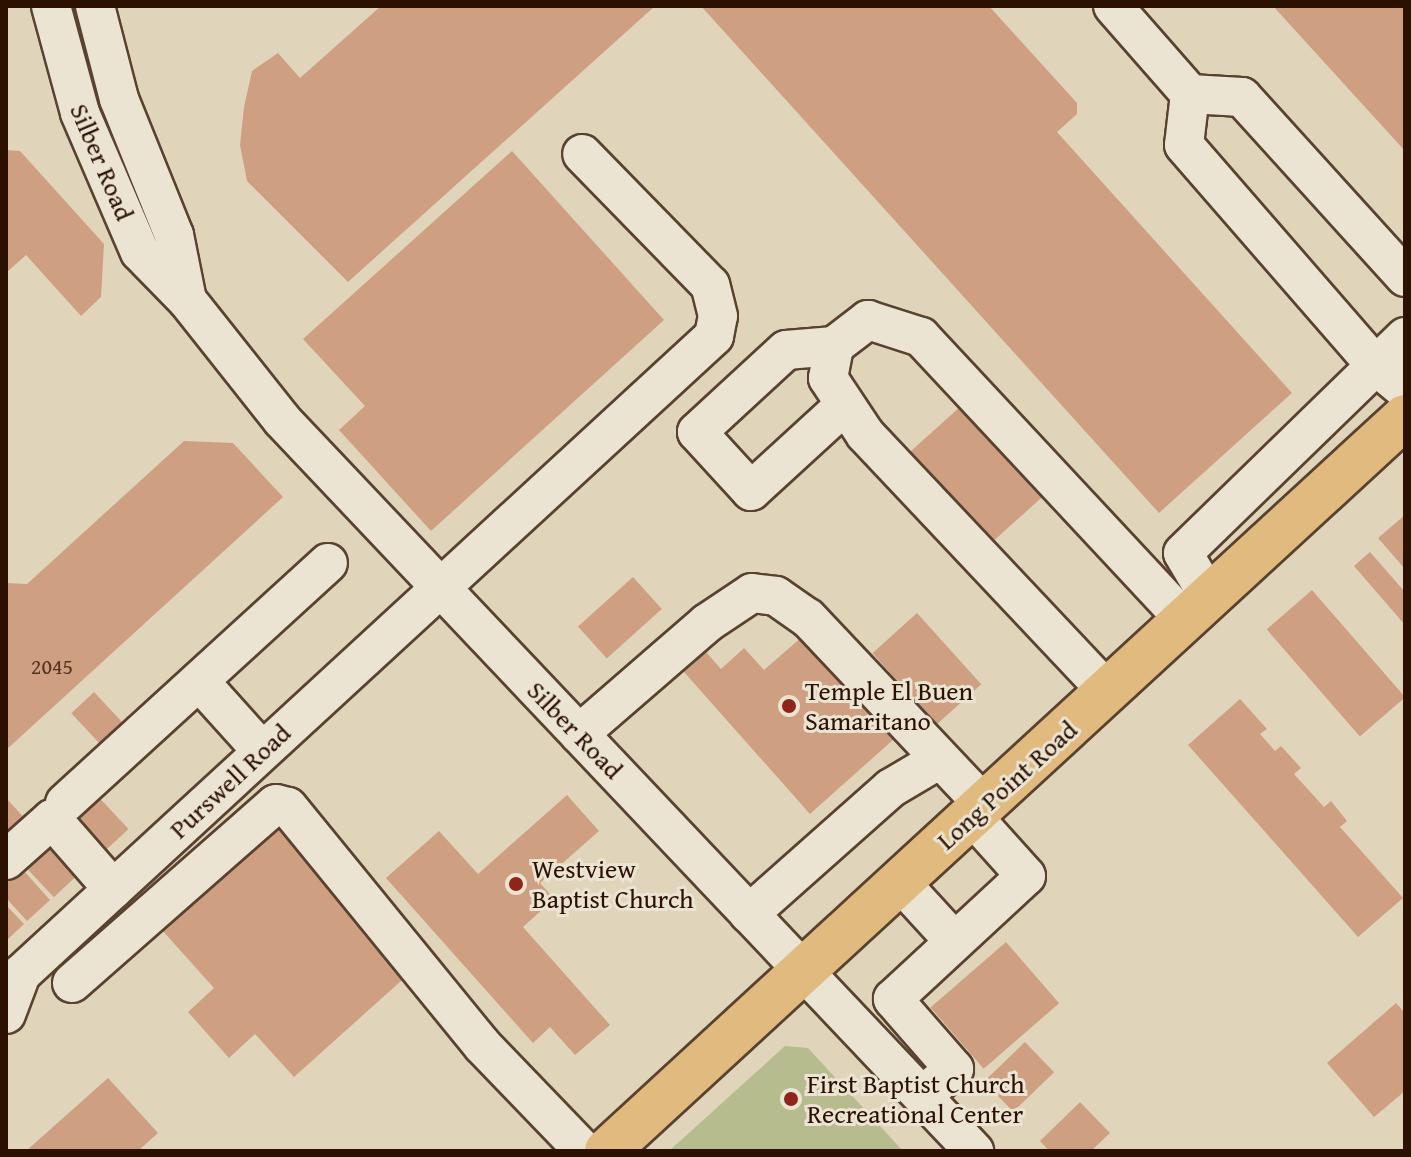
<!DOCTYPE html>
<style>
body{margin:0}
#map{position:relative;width:1411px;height:1157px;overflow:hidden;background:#e0d5bb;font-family:"Gentium Book Plus",serif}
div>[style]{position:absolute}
.green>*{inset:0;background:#b6bc8d}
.building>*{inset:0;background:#cf9f81;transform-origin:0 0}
.roads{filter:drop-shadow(2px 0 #59422f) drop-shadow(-2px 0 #59422f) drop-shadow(0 2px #59422f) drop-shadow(0 -2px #59422f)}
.minor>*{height:38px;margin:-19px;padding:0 19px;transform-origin:19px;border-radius:19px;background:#ebe4d3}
.major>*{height:44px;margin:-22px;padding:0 22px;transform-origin:22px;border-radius:22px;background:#e0ba7e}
.dots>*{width:22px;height:22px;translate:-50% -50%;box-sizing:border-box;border:4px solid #ebe4d3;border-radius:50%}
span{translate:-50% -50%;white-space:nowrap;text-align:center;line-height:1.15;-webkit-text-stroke:6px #ebe4d3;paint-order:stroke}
.number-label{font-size:22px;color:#553420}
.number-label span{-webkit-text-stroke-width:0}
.street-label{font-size:26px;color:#2c1100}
.poi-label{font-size:26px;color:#2c1100}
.left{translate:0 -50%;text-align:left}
.frame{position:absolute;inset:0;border:8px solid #2c1100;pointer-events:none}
</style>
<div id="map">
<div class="green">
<i style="clip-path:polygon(785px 1046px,808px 1048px,903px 1151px,669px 1151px)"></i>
</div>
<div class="building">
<i style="clip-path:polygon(381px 6px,655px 6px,348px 282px,247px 181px,240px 145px,244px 107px,252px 71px,278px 53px,300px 78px)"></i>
<i style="clip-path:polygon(701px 6px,989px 6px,1077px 103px,1077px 114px,1057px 132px,1292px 393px,1159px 513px)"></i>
<i style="clip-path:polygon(1273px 6px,1405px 6px,1405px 151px)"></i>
<i style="clip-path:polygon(6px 150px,20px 151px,104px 244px,101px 297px,81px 316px,26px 255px,6px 273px)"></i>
<i style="clip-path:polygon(512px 151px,664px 320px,431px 531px,339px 430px,365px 406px,303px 339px)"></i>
<i style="left:961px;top:406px;width:122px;height:74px;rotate:48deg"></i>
<i style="clip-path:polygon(184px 441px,233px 443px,283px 497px,6px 750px,6px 583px,27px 584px)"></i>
<i style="clip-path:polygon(1405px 515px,1405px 569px,1378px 538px)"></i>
<i style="clip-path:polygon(1370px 552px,1405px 592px,1405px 625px,1354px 566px)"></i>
<i style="left:633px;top:577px;width:43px;height:74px;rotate:48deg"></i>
<i style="left:1312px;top:590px;width:142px;height:60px;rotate:49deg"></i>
<i style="left:917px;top:613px;width:96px;height:60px;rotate:48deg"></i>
<i style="clip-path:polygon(803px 636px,894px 739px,810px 814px,684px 672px,706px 652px,721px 669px,744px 648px,764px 670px)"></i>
<i style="left:94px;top:692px;width:51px;height:31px;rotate:47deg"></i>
<i style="clip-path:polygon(1240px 699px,1267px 729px,1260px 734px,1275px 751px,1281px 746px,1301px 768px,1294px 774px,1324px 807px,1331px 801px,1347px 821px,1340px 827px,1403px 898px,1358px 937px,1188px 745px)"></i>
<i style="left:93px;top:791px;width:52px;height:32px;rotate:47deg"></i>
<i style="clip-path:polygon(567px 795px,599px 831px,540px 883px,554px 899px,523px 927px,610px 1025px,575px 1055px,550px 1027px,533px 1043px,386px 878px,439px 831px,478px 874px)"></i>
<i style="clip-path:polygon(6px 798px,28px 822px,6px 842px)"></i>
<i style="clip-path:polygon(277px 824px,411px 972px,294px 1077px,255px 1034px,229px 1058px,188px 1012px,214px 988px,161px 929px)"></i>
<i style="left:41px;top:838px;width:52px;height:31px;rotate:47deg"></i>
<i style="clip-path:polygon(15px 861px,50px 900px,27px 921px,6px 898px,6px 870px)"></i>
<i style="clip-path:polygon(6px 905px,24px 924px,6px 941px)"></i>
<i style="left:1006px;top:942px;width:81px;height:100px;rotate:49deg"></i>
<i style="clip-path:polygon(1396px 1003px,1405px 1013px,1405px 1091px,1374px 1117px,1327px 1063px)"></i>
<i style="left:1025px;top:1042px;width:42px;height:57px;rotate:46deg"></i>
<i style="clip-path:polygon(108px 1078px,158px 1133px,138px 1151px,26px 1151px)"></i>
<i style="clip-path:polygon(1080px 1102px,1110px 1133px,1091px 1151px,1049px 1151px,1040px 1141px)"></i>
</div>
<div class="roads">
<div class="minor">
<i style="left:51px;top:6px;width:111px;rotate:74.8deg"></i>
<i style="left:80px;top:113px;width:151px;rotate:66.7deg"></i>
<i style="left:140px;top:252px;width:67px;rotate:45.6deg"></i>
<i style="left:187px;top:300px;width:153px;rotate:51.6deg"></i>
<i style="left:282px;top:420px;width:1007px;rotate:46.57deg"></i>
<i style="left:95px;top:6px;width:96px;rotate:75.5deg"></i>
<i style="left:119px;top:99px;width:147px;rotate:68deg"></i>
<i style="left:174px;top:235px;width:66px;rotate:78.7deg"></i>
<i style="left:1113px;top:6px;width:117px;rotate:48.8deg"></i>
<i style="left:1190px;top:94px;width:51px;rotate:96.7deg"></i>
<i style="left:1184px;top:145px;width:291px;rotate:49deg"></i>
<i style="left:1375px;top:365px;width:39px;rotate:40deg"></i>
<i style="left:1190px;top:94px;width:52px;rotate:3.3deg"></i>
<i style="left:1242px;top:97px;width:243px;rotate:47.8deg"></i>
<i style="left:834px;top:346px;width:48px;rotate:175.2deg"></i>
<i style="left:786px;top:350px;width:121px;rotate:137.3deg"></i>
<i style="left:697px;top:432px;width:80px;rotate:47.5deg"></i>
<i style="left:751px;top:491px;width:127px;rotate:-42.5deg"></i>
<i style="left:1210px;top:599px;width:53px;rotate:-120.4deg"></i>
<i style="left:1183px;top:553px;width:310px;rotate:-44.2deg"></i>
<i style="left:199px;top:681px;width:94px;rotate:48deg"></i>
<i style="left:1108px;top:692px;width:354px;rotate:-133.3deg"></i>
<i style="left:865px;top:434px;width:67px;rotate:-123.5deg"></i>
<i style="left:828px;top:378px;width:33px;rotate:-79deg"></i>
<i style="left:834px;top:346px;width:43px;rotate:-37.4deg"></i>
<i style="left:868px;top:320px;width:56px;rotate:17.8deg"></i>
<i style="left:921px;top:337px;width:388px;rotate:47deg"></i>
<i style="left:579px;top:734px;width:169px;rotate:-40.9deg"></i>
<i style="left:707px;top:623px;width:54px;rotate:-33.7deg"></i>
<i style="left:752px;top:593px;width:24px;rotate:7deg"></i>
<i style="left:776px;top:596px;width:39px;rotate:35deg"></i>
<i style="left:808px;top:618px;width:257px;rotate:46.7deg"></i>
<i style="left:65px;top:803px;width:356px;rotate:-42.4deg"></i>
<i style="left:6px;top:860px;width:62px;rotate:-41.7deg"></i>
<i style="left:52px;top:819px;width:93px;rotate:48.9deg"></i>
<i style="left:900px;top:882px;width:80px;rotate:47.5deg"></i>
<i style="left:749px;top:914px;width:190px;rotate:-41.6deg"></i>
<i style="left:891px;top:788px;width:57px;rotate:-30.6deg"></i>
<i style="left:72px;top:983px;width:271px;rotate:-41.3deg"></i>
<i style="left:276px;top:804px;width:12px;rotate:14deg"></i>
<i style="left:288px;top:807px;width:308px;rotate:50.8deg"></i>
<i style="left:483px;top:1046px;width:146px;rotate:46.1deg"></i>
<i style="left:6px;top:1014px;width:43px;rotate:-69.4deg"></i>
<i style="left:21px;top:974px;width:942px;rotate:-42.63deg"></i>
<i style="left:714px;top:336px;width:20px;rotate:-79deg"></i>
<i style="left:718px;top:316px;width:32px;rotate:-104deg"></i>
<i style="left:710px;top:285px;width:183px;rotate:-134.3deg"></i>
<i style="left:922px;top:1096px;width:42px;rotate:-40.2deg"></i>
<i style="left:954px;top:1069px;width:93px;rotate:-131.1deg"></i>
<i style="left:893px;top:999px;width:181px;rotate:-42.8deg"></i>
<i style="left:1026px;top:876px;width:81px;rotate:-132deg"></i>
</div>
<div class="major">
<i style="left:607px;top:1151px;width:1084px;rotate:-42.61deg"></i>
</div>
</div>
<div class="dots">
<i style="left:789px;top:706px;background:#8f2418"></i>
<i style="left:516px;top:884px;background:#8f2418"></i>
<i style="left:791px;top:1099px;background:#8f2418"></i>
</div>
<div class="number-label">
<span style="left:52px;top:667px">2045</span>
</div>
<div class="street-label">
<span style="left:102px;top:162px;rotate:67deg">Silber Road</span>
<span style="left:575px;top:730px;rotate:46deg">Silber Road</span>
<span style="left:230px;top:781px;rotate:-43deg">Purswell Road</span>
<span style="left:1007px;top:785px;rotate:-42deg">Long Point Road</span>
</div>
<div class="poi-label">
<span class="left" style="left:805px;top:706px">Temple El Buen<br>Samaritano</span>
<span class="left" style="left:532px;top:884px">Westview<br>Baptist Church</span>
<span class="left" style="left:807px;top:1099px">First Baptist Church<br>Recreational Center</span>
</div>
<div class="frame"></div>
</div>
